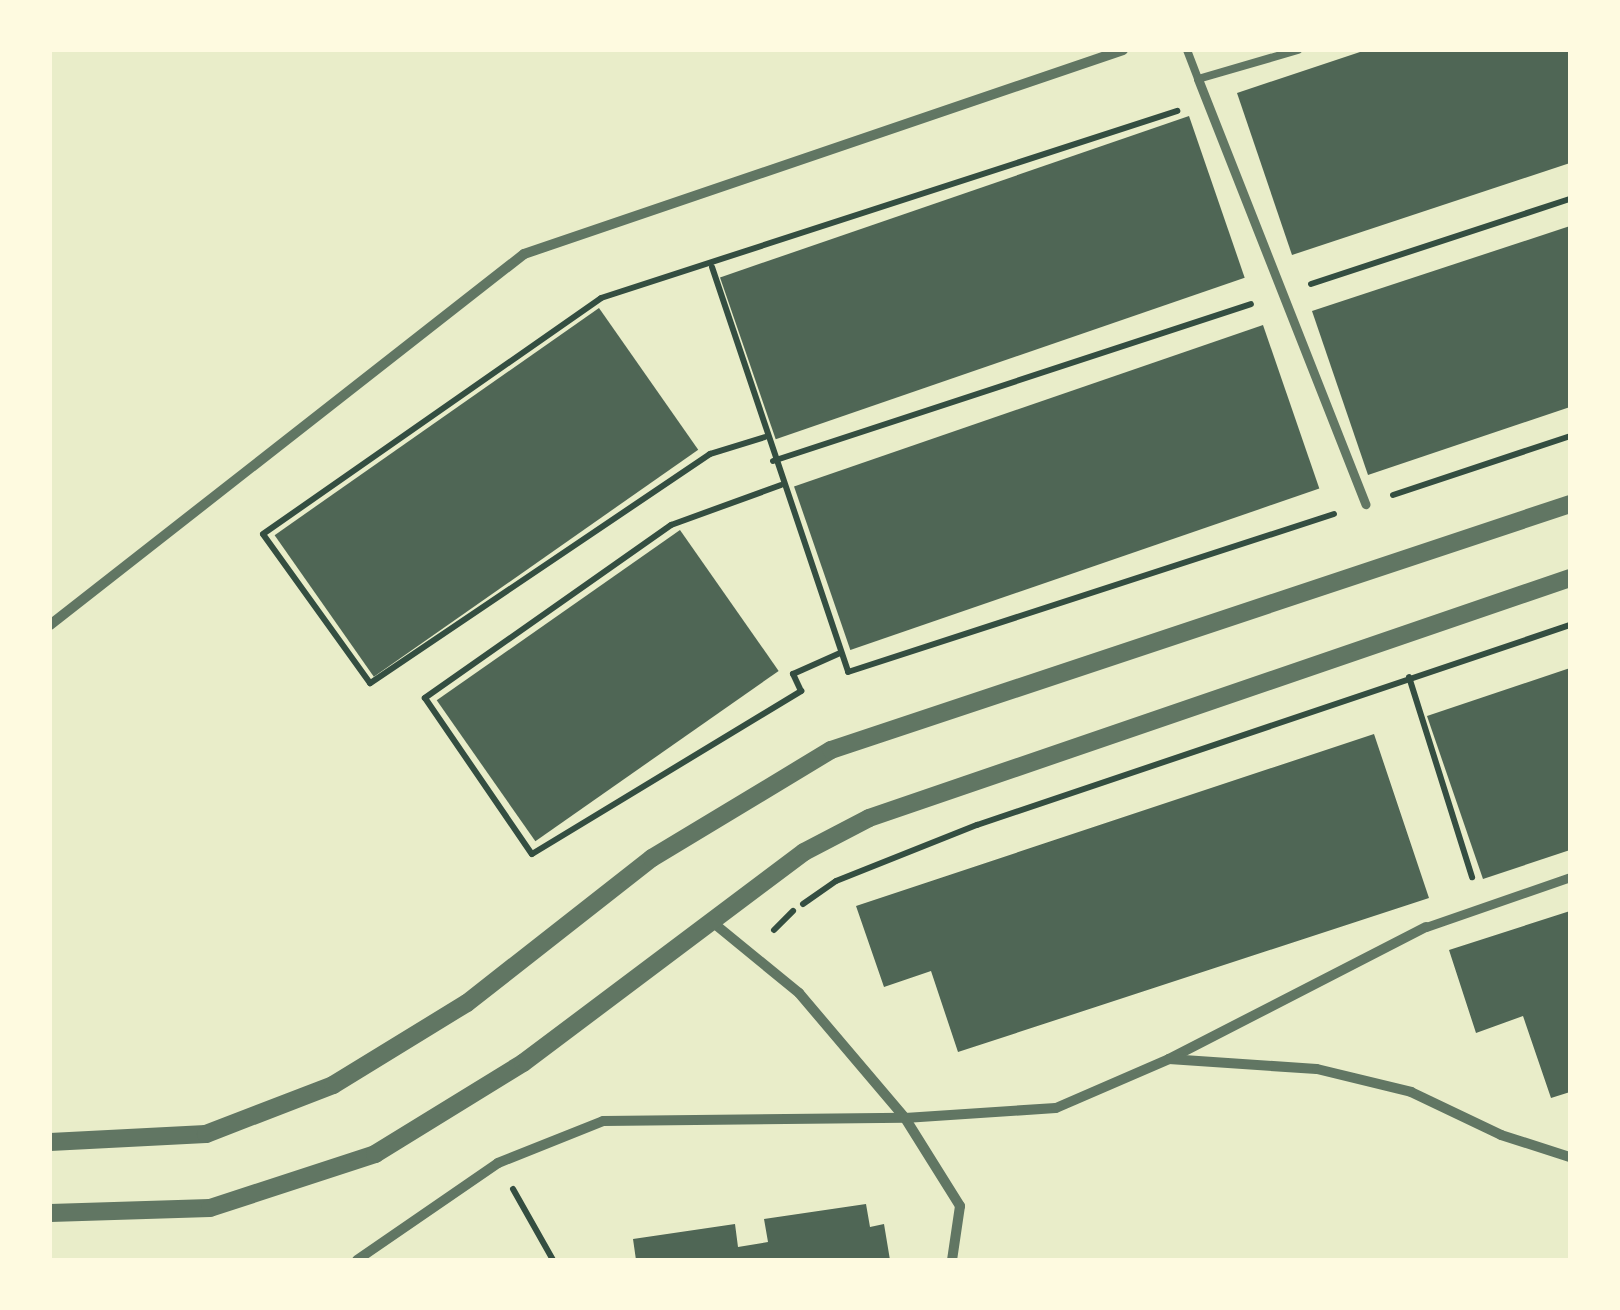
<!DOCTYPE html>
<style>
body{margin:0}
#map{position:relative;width:1620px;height:1310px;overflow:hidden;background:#e9edc9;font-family:Montserrat,sans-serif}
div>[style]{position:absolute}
.building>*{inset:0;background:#4f6655;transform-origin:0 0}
.path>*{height:6px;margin:-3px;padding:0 3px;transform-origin:3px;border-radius:3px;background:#344e41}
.service>*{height:8px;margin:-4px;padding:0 4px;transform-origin:4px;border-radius:4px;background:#617663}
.pedestrian>*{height:9px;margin:-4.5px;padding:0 4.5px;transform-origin:4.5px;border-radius:4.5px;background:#617663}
.minor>*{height:10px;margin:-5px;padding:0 5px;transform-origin:5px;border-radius:5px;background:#617663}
.tertiary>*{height:18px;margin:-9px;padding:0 9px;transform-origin:9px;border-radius:9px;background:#617663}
span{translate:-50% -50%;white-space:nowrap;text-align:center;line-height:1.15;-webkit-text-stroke:10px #fefae0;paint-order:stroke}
.frame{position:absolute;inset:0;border:52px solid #fefae0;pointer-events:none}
</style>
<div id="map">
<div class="building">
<i style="clip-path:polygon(1366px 50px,1570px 50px,1570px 163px,1292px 255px,1237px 93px)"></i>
<i style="left:1189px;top:116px;width:171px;height:496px;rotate:71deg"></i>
<i style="clip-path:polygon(1570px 226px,1570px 407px,1368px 475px,1312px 311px)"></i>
<i style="left:599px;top:308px;width:173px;height:396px;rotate:55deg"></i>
<i style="left:1263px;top:325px;width:173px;height:496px;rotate:71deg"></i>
<i style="left:680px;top:530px;width:172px;height:297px;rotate:55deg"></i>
<i style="clip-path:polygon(1570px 668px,1570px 850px,1483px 879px,1427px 716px)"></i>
<i style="clip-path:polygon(1374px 734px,1429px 898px,958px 1052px,931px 971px,884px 987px,856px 906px)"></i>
<i style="clip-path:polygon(1570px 911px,1570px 1092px,1551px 1098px,1523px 1016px,1476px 1033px,1449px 950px)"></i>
<i style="clip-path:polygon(866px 1204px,870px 1227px,884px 1224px,890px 1260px,636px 1260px,633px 1239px,735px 1224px,738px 1247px,768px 1242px,764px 1219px)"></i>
</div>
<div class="path">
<i style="left:712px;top:267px;width:427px;rotate:71.4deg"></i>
<i style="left:848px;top:672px;width:511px;rotate:-18.01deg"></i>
<i style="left:1311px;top:284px;width:273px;rotate:-18.2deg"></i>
<i style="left:765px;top:437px;width:58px;rotate:162.8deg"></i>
<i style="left:710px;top:454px;width:410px;rotate:146deg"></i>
<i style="left:370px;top:683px;width:183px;rotate:-125.7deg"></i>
<i style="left:263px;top:534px;width:412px;rotate:-34.9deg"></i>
<i style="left:601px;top:298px;width:606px;rotate:-17.99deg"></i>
<i style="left:773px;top:461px;width:503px;rotate:-18.18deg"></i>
<i style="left:781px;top:485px;width:117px;rotate:160deg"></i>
<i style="left:671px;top:525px;width:301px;rotate:144.9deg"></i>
<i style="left:425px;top:698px;width:189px;rotate:55.6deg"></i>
<i style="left:532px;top:854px;width:315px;rotate:-31.2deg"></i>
<i style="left:801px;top:691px;width:19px;rotate:-115deg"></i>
<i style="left:793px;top:674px;width:51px;rotate:-24.1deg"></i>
<i style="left:1393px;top:495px;width:187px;rotate:-18.4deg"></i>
<i style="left:1409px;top:677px;width:210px;rotate:72.5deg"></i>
<i style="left:803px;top:904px;width:40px;rotate:-34.9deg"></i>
<i style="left:836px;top:881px;width:152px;rotate:-21.7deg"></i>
<i style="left:977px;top:825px;width:626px;rotate:-18.64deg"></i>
<i style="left:774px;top:930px;width:27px;rotate:-45deg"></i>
<i style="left:513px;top:1189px;width:81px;rotate:60.6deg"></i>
</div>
<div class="service">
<i style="left:1187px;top:50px;width:31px;rotate:69deg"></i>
<i style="left:1198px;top:79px;width:104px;rotate:-16.2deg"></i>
</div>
<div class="pedestrian">
<i style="left:1198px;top:79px;width:457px;rotate:68.5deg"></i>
<i style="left:1426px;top:927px;width:152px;rotate:-19.1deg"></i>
</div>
<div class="minor">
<i style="left:50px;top:625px;width:602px;rotate:-38.05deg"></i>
<i style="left:524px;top:254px;width:633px;rotate:-18.81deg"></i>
<i style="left:711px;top:921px;width:114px;rotate:39.3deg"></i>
<i style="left:799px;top:993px;width:164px;rotate:49.7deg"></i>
<i style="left:905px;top:1118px;width:104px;rotate:58deg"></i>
<i style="left:960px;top:1206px;width:55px;rotate:98.4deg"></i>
<i style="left:1169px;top:1059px;width:289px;rotate:-27.2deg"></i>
<i style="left:357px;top:1260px;width:171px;rotate:-34.5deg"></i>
<i style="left:498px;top:1163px;width:113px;rotate:-21.8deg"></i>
<i style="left:603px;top:1121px;width:302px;rotate:-0.6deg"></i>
<i style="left:905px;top:1118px;width:151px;rotate:-3.8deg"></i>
<i style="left:1056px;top:1108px;width:123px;rotate:-23.4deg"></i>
<i style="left:1169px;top:1059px;width:148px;rotate:3.9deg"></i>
<i style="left:1317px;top:1069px;width:97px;rotate:13.7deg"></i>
<i style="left:1411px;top:1092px;width:100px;rotate:25.5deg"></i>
<i style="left:1501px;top:1135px;width:72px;rotate:17.7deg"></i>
</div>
<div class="tertiary">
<i style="left:50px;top:1142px;width:156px;rotate:-2.9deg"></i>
<i style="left:206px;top:1134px;width:136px;rotate:-21.1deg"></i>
<i style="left:333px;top:1085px;width:157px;rotate:-31.5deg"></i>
<i style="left:467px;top:1003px;width:235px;rotate:-38.1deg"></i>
<i style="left:652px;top:858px;width:209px;rotate:-31.1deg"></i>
<i style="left:831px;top:750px;width:779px;rotate:-18.41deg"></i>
<i style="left:50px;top:1213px;width:160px;rotate:-1.8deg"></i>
<i style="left:210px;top:1208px;width:174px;rotate:-18.1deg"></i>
<i style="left:375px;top:1154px;width:174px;rotate:-31.6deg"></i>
<i style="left:523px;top:1063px;width:351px;rotate:-36.9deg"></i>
<i style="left:804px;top:852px;width:73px;rotate:-27.6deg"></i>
<i style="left:869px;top:818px;width:741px;rotate:-18.9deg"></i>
</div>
<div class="frame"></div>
</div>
